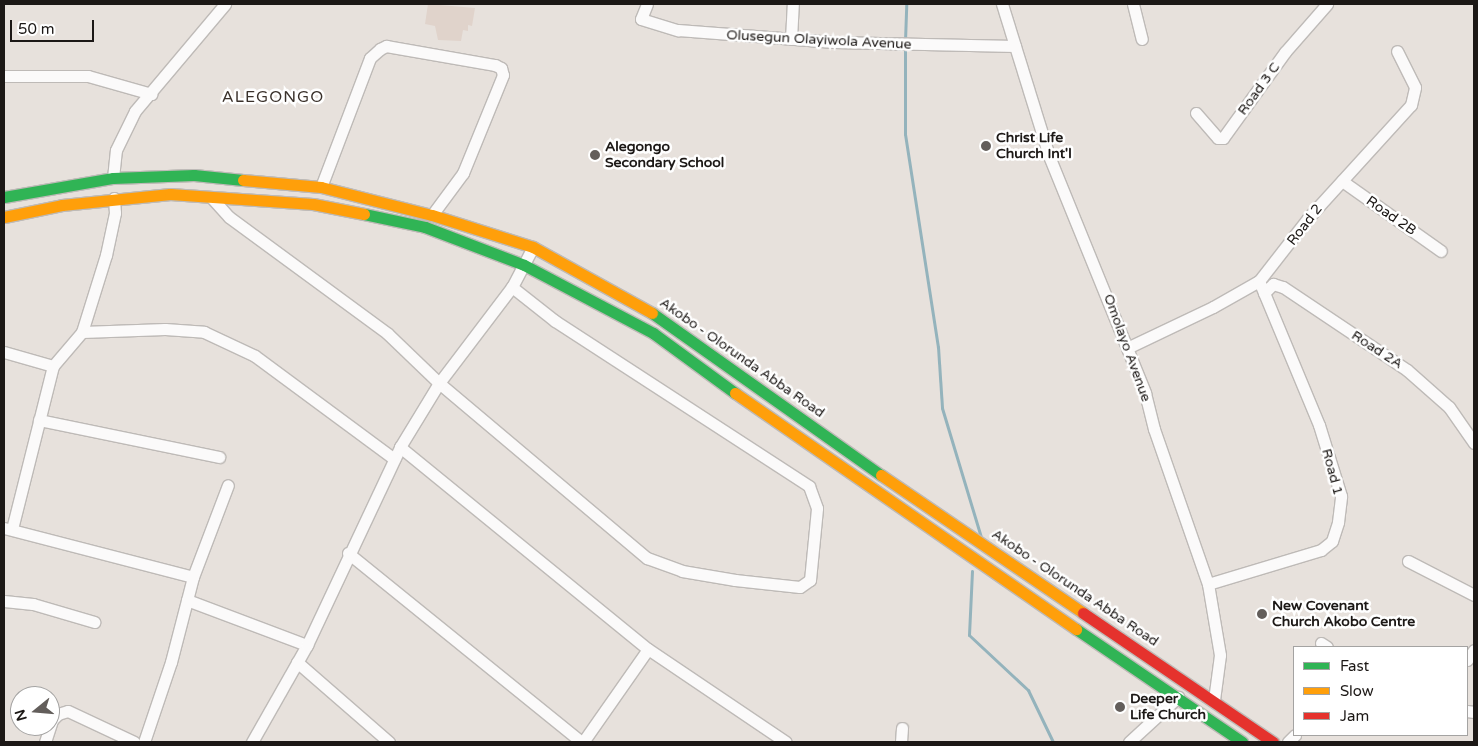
<!DOCTYPE html>
<style>
body{margin:0}
#map{position:relative;width:1478px;height:746px;overflow:hidden;background:#e7e1dc;font-family:"Varela Round",sans-serif}
div>[style]{position:absolute}
.built>*{inset:0;background:#e0d3cb}
.stream>*{height:3px;margin:-1.5px;padding:0 1.5px;transform-origin:1.5px;border-radius:1.5px;background:#94b3bc}
.roads{filter:drop-shadow(1px 0 #bebab7) drop-shadow(-1px 0 #bebab7) drop-shadow(0 1px #bebab7) drop-shadow(0 -1px #bebab7)}
.street>*{height:11px;margin:-5.5px;padding:0 5.5px;transform-origin:5.5px;border-radius:5.5px;background:#fbfafa}
.fast>*{height:11px;margin:-5.5px;padding:0 5.5px;transform-origin:5.5px;border-radius:5.5px;background:#30b455}
.slow>*{height:11px;margin:-5.5px;padding:0 5.5px;transform-origin:5.5px;border-radius:5.5px;background:#ff9f0a}
.jam>*{height:11px;margin:-5.5px;padding:0 5.5px;transform-origin:5.5px;border-radius:5.5px;background:#e5322d}
.dots>*{width:14px;height:14px;translate:-50% -50%;box-sizing:border-box;border:2px solid #fff;border-radius:50%}
span{translate:-50% -50%;white-space:nowrap;text-align:center;line-height:1.15;-webkit-text-stroke:5px #fff;paint-order:stroke}
.street-label{font-size:14px;color:#1c1816}
.poi-label{font-size:14px;color:#1c1816;font-weight:700}
.left{translate:0 -50%;text-align:left}
.quarter-label{font-size:16px;color:#3a312b;letter-spacing:1px}
.frame{position:absolute;inset:0;border:5px solid #1c1816;pointer-events:none}
.legend{position:absolute;left:1293px;top:646px;width:175px;height:90px;box-sizing:border-box;background:#fff;border:1px solid #a4a3a2;margin:0;padding:6px 9px;list-style:none;font-size:15px;color:#1c1816}
.legend li{display:flex;align-items:center;gap:10px;height:25px}
.legend b{width:25px;border:1px solid #a4a3a2}
.north{position:absolute;left:10px;top:686px;width:50px;height:50px;box-sizing:border-box;background:#fff;border:1px solid #a4a3a2;border-radius:50%;rotate:253deg;font-size:14px;font-weight:700;line-height:20px;text-align:center;color:#1c1816}
.north::after{content:'';display:block;margin:auto;width:18px;height:22px;background:#635e5b;clip-path:polygon(50% 0,100% 100%,50% 72%,0 100%)}
.scale{position:absolute;left:10px;top:20px;width:84px;height:22px;box-sizing:border-box;border:2px solid #1c1816;border-top:0;padding-left:6px;font-size:15px;line-height:18px;white-space:nowrap;color:#1c1816;-webkit-text-stroke:4px #fff;paint-order:stroke}
</style>
<div id="map">
<div class="built">
<i style="clip-path:polygon(428px 4px,475px 8px,472px 26px,468px 25px,468px 31px,463px 30px,461px 41px,438px 40px,435px 26px,425px 24px)"></i>
</div>
<div class="stream">
<i style="left:905px;top:41px;width:37px;rotate:-88deg"></i>
<i style="left:905px;top:47px;width:87px;rotate:90deg"></i>
<i style="left:905px;top:134px;width:216px;rotate:81.2deg"></i>
<i style="left:938px;top:347px;width:61px;rotate:86.2deg"></i>
<i style="left:942px;top:408px;width:135px;rotate:73.2deg"></i>
<i style="left:972px;top:571px;width:64px;rotate:92.7deg"></i>
<i style="left:969px;top:635px;width:81px;rotate:43deg"></i>
<i style="left:1028px;top:690px;width:58px;rotate:64.3deg"></i>
</div>
<div class="roads">
<div class="street">
<i style="left:647px;top:4px;width:16px;rotate:112deg"></i>
<i style="left:641px;top:19px;width:39px;rotate:17deg"></i>
<i style="left:678px;top:30px;width:156px;rotate:4.4deg"></i>
<i style="left:834px;top:42px;width:181px;rotate:1.3deg"></i>
<i style="left:1002px;top:4px;width:159px;rotate:72.8deg"></i>
<i style="left:1049px;top:156px;width:256px;rotate:67.9deg"></i>
<i style="left:1145px;top:393px;width:37px;rotate:76deg"></i>
<i style="left:1154px;top:429px;width:164px;rotate:70.8deg"></i>
<i style="left:1208px;top:584px;width:72px;rotate:80.4deg"></i>
<i style="left:1220px;top:655px;width:45px;rotate:97.6deg"></i>
<i style="left:1133px;top:4px;width:36px;rotate:76deg"></i>
<i style="left:791px;top:39px;width:35px;rotate:-87deg"></i>
<i style="left:4px;top:76px;width:84px"></i>
<i style="left:88px;top:76px;width:66px;rotate:15.9deg"></i>
<i style="left:1196px;top:113px;width:33px;rotate:49deg"></i>
<i style="left:1218px;top:138px;width:5px"></i>
<i style="left:1223px;top:138px;width:106px;rotate:-54.2deg"></i>
<i style="left:1285px;top:52px;width:64px;rotate:-48.8deg"></i>
<i style="left:113px;top:178px;width:28px;rotate:-84deg"></i>
<i style="left:116px;top:150px;width:43px;rotate:-64deg"></i>
<i style="left:135px;top:111px;width:140px;rotate:-49.9deg"></i>
<i style="left:1342px;top:181px;width:121px;rotate:35.3deg"></i>
<i style="left:321px;top:187px;width:138px;rotate:-69.2deg"></i>
<i style="left:370px;top:58px;width:13px;rotate:-42deg"></i>
<i style="left:380px;top:49px;width:7px;rotate:-27deg"></i>
<i style="left:386px;top:46px;width:111px;rotate:9.9deg"></i>
<i style="left:495px;top:65px;width:7px;rotate:27deg"></i>
<i style="left:501px;top:68px;width:7px;rotate:74deg"></i>
<i style="left:503px;top:75px;width:106px;rotate:112.2deg"></i>
<i style="left:463px;top:173px;width:52px;rotate:126.4deg"></i>
<i style="left:211px;top:197px;width:27px;rotate:48deg"></i>
<i style="left:229px;top:217px;width:197px;rotate:36.3deg"></i>
<i style="left:388px;top:334px;width:71px;rotate:43.9deg"></i>
<i style="left:439px;top:383px;width:272px;rotate:40.1deg"></i>
<i style="left:647px;top:558px;width:37px;rotate:20deg"></i>
<i style="left:682px;top:571px;width:54px;rotate:9.6deg"></i>
<i style="left:735px;top:580px;width:65px;rotate:6.1deg"></i>
<i style="left:800px;top:587px;width:12px;rotate:-35deg"></i>
<i style="left:810px;top:580px;width:72px;rotate:-84.4deg"></i>
<i style="left:817px;top:508px;width:23px;rotate:-110deg"></i>
<i style="left:809px;top:486px;width:303px;rotate:-147deg"></i>
<i style="left:555px;top:321px;width:55px;rotate:-141.7deg"></i>
<i style="left:1264px;top:293px;width:13px;rotate:-45deg"></i>
<i style="left:1273px;top:284px;width:10px;rotate:17deg"></i>
<i style="left:1283px;top:287px;width:149px;rotate:33.8deg"></i>
<i style="left:1407px;top:370px;width:56px;rotate:41.4deg"></i>
<i style="left:1449px;top:407px;width:44px;rotate:55.2deg"></i>
<i style="left:82px;top:332px;width:83px;rotate:-2.1deg"></i>
<i style="left:165px;top:329px;width:39px;rotate:4deg"></i>
<i style="left:204px;top:332px;width:56px;rotate:25.2deg"></i>
<i style="left:255px;top:356px;width:173px;rotate:36.5deg"></i>
<i style="left:1127px;top:348px;width:95px;rotate:-25.5deg"></i>
<i style="left:1213px;top:307px;width:53px;rotate:-29.5deg"></i>
<i style="left:1259px;top:281px;width:80px;rotate:-52.1deg"></i>
<i style="left:1308px;top:218px;width:153px;rotate:-47.7deg"></i>
<i style="left:1411px;top:105px;width:18px;rotate:-77deg"></i>
<i style="left:1415px;top:87px;width:40px;rotate:-116.6deg"></i>
<i style="left:4px;top:352px;width:51px;rotate:15.9deg"></i>
<i style="left:39px;top:420px;width:184px;rotate:11.6deg"></i>
<i style="left:400px;top:447px;width:320px;rotate:39.2deg"></i>
<i style="left:648px;top:649px;width:166px;rotate:34deg"></i>
<i style="left:4px;top:528px;width:195px;rotate:14.5deg"></i>
<i style="left:12px;top:529px;width:168px;rotate:-75.9deg"></i>
<i style="left:53px;top:366px;width:45px;rotate:-49.5deg"></i>
<i style="left:82px;top:332px;width:81px;rotate:-72.7deg"></i>
<i style="left:106px;top:255px;width:43px;rotate:-77.9deg"></i>
<i style="left:115px;top:213px;width:15px;rotate:-94deg"></i>
<i style="left:348px;top:553px;width:300px;rotate:39deg"></i>
<i style="left:1408px;top:561px;width:74px;rotate:27.3deg"></i>
<i style="left:1208px;top:584px;width:118px;rotate:-16.7deg"></i>
<i style="left:1321px;top:550px;width:14px;rotate:-39deg"></i>
<i style="left:1332px;top:541px;width:20px;rotate:-72deg"></i>
<i style="left:1338px;top:522px;width:26px;rotate:-83deg"></i>
<i style="left:1341px;top:496px;width:74px;rotate:-107.2deg"></i>
<i style="left:1319px;top:425px;width:156px;rotate:-112.6deg"></i>
<i style="left:187px;top:600px;width:128px;rotate:20.6deg"></i>
<i style="left:4px;top:601px;width:29px;rotate:6deg"></i>
<i style="left:33px;top:604px;width:64px;rotate:16.4deg"></i>
<i style="left:1321px;top:643px;width:7px;rotate:34deg"></i>
<i style="left:1467px;top:660px;width:12px;rotate:-55deg"></i>
<i style="left:297px;top:662px;width:122px;rotate:41deg"></i>
<i style="left:1467px;top:711px;width:7px;rotate:8deg"></i>
<i style="left:45px;top:742px;width:23px;rotate:-72deg"></i>
<i style="left:52px;top:720px;width:8px;rotate:-45deg"></i>
<i style="left:58px;top:714px;width:10px;rotate:-17deg"></i>
<i style="left:68px;top:711px;width:73px;rotate:25.2deg"></i>
<i style="left:144px;top:742px;width:84px;rotate:-71.4deg"></i>
<i style="left:171px;top:662px;width:88px;rotate:-75.5deg"></i>
<i style="left:193px;top:577px;width:98px;rotate:-69.2deg"></i>
<i style="left:252px;top:742px;width:112px;rotate:-60.4deg"></i>
<i style="left:307px;top:645px;width:219px;rotate:-64.8deg"></i>
<i style="left:400px;top:447px;width:75px;rotate:-58.6deg"></i>
<i style="left:439px;top:383px;width:121px;rotate:-52.8deg"></i>
<i style="left:512px;top:287px;width:45px;rotate:-62.3deg"></i>
<i style="left:583px;top:742px;width:113px;rotate:-55deg"></i>
<i style="left:901px;top:742px;width:14px;rotate:-86deg"></i>
<i style="left:1129px;top:742px;width:67px;rotate:-42.6deg"></i>
<i style="left:1288px;top:742px;width:10px;rotate:-45deg"></i>
</div>
<div class="fast">
<i style="left:4px;top:197px;width:111px;rotate:-9.9deg"></i>
<i style="left:113px;top:178px;width:81px;rotate:-2.1deg"></i>
<i style="left:194px;top:175px;width:49px;rotate:5.8deg"></i>
<i style="left:364px;top:214px;width:62px;rotate:12deg"></i>
<i style="left:425px;top:227px;width:106px;rotate:21deg"></i>
<i style="left:524px;top:265px;width:146px;rotate:27.8deg"></i>
<i style="left:653px;top:333px;width:102px;rotate:36.2deg"></i>
<i style="left:652px;top:313px;width:281px;rotate:35.3deg"></i>
<i style="left:1076px;top:629px;width:201px;rotate:34.2deg"></i>
</div>
<div class="slow">
<i style="left:243px;top:180px;width:78px;rotate:5.1deg"></i>
<i style="left:321px;top:187px;width:114px;rotate:14.2deg"></i>
<i style="left:432px;top:215px;width:106px;rotate:17.6deg"></i>
<i style="left:533px;top:247px;width:136px;rotate:29deg"></i>
<i style="left:4px;top:217px;width:59px;rotate:-11.7deg"></i>
<i style="left:62px;top:205px;width:109px;rotate:-5.8deg"></i>
<i style="left:170px;top:194px;width:143px;rotate:4deg"></i>
<i style="left:313px;top:204px;width:52px;rotate:11.1deg"></i>
<i style="left:735px;top:393px;width:415px;rotate:34.7deg"></i>
<i style="left:881px;top:475px;width:245px;rotate:34.3deg"></i>
</div>
<div class="jam">
<i style="left:1083px;top:613px;width:230px;rotate:34.2deg"></i>
</div>
</div>
<div class="dots">
<i style="left:986px;top:146px;background:#635e5b"></i>
<i style="left:595px;top:155px;background:#635e5b"></i>
<i style="left:1262px;top:614px;background:#635e5b"></i>
<i style="left:1120px;top:707px;background:#635e5b"></i>
</div>
<div class="street-label">
<span style="left:819px;top:40px;rotate:3deg">Olusegun Olayiwola Avenue</span>
<span style="left:1259px;top:89px;rotate:-54deg">Road 3 C</span>
<span style="left:1391px;top:216px;rotate:35deg">Road 2B</span>
<span style="left:1305px;top:225px;rotate:-52deg">Road 2</span>
<span style="left:1127px;top:348px;rotate:70deg">Omolayo Avenue</span>
<span style="left:1377px;top:350px;rotate:33deg">Road 2A</span>
<span style="left:742px;top:358px;rotate:35deg">Akobo - Olorunda Abba Road</span>
<span style="left:1332px;top:472px;rotate:75deg">Road 1</span>
<span style="left:1075px;top:588px;rotate:34deg">Akobo - Olorunda Abba Road</span>
</div>
<div class="poi-label">
<span class="left" style="left:996px;top:146px">Christ Life<br>Church Int'l</span>
<span class="left" style="left:605px;top:155px">Alegongo<br>Secondary School</span>
<span class="left" style="left:1272px;top:614px">New Covenant<br>Church Akobo Centre</span>
<span class="left" style="left:1130px;top:707px">Deeper<br>Life Church</span>
</div>
<div class="quarter-label">
<span style="left:273px;top:97px">ALEGONGO</span>
</div>
<div class="frame"></div>
<ul class="legend">
<li><b style="height:6px;background:#30b455"></b>Fast</li>
<li><b style="height:6px;background:#ff9f0a"></b>Slow</li>
<li><b style="height:6px;background:#e5322d"></b>Jam</li>
</ul>
<div class="north">N</div>
<div class="scale">50 m</div>
</div>
